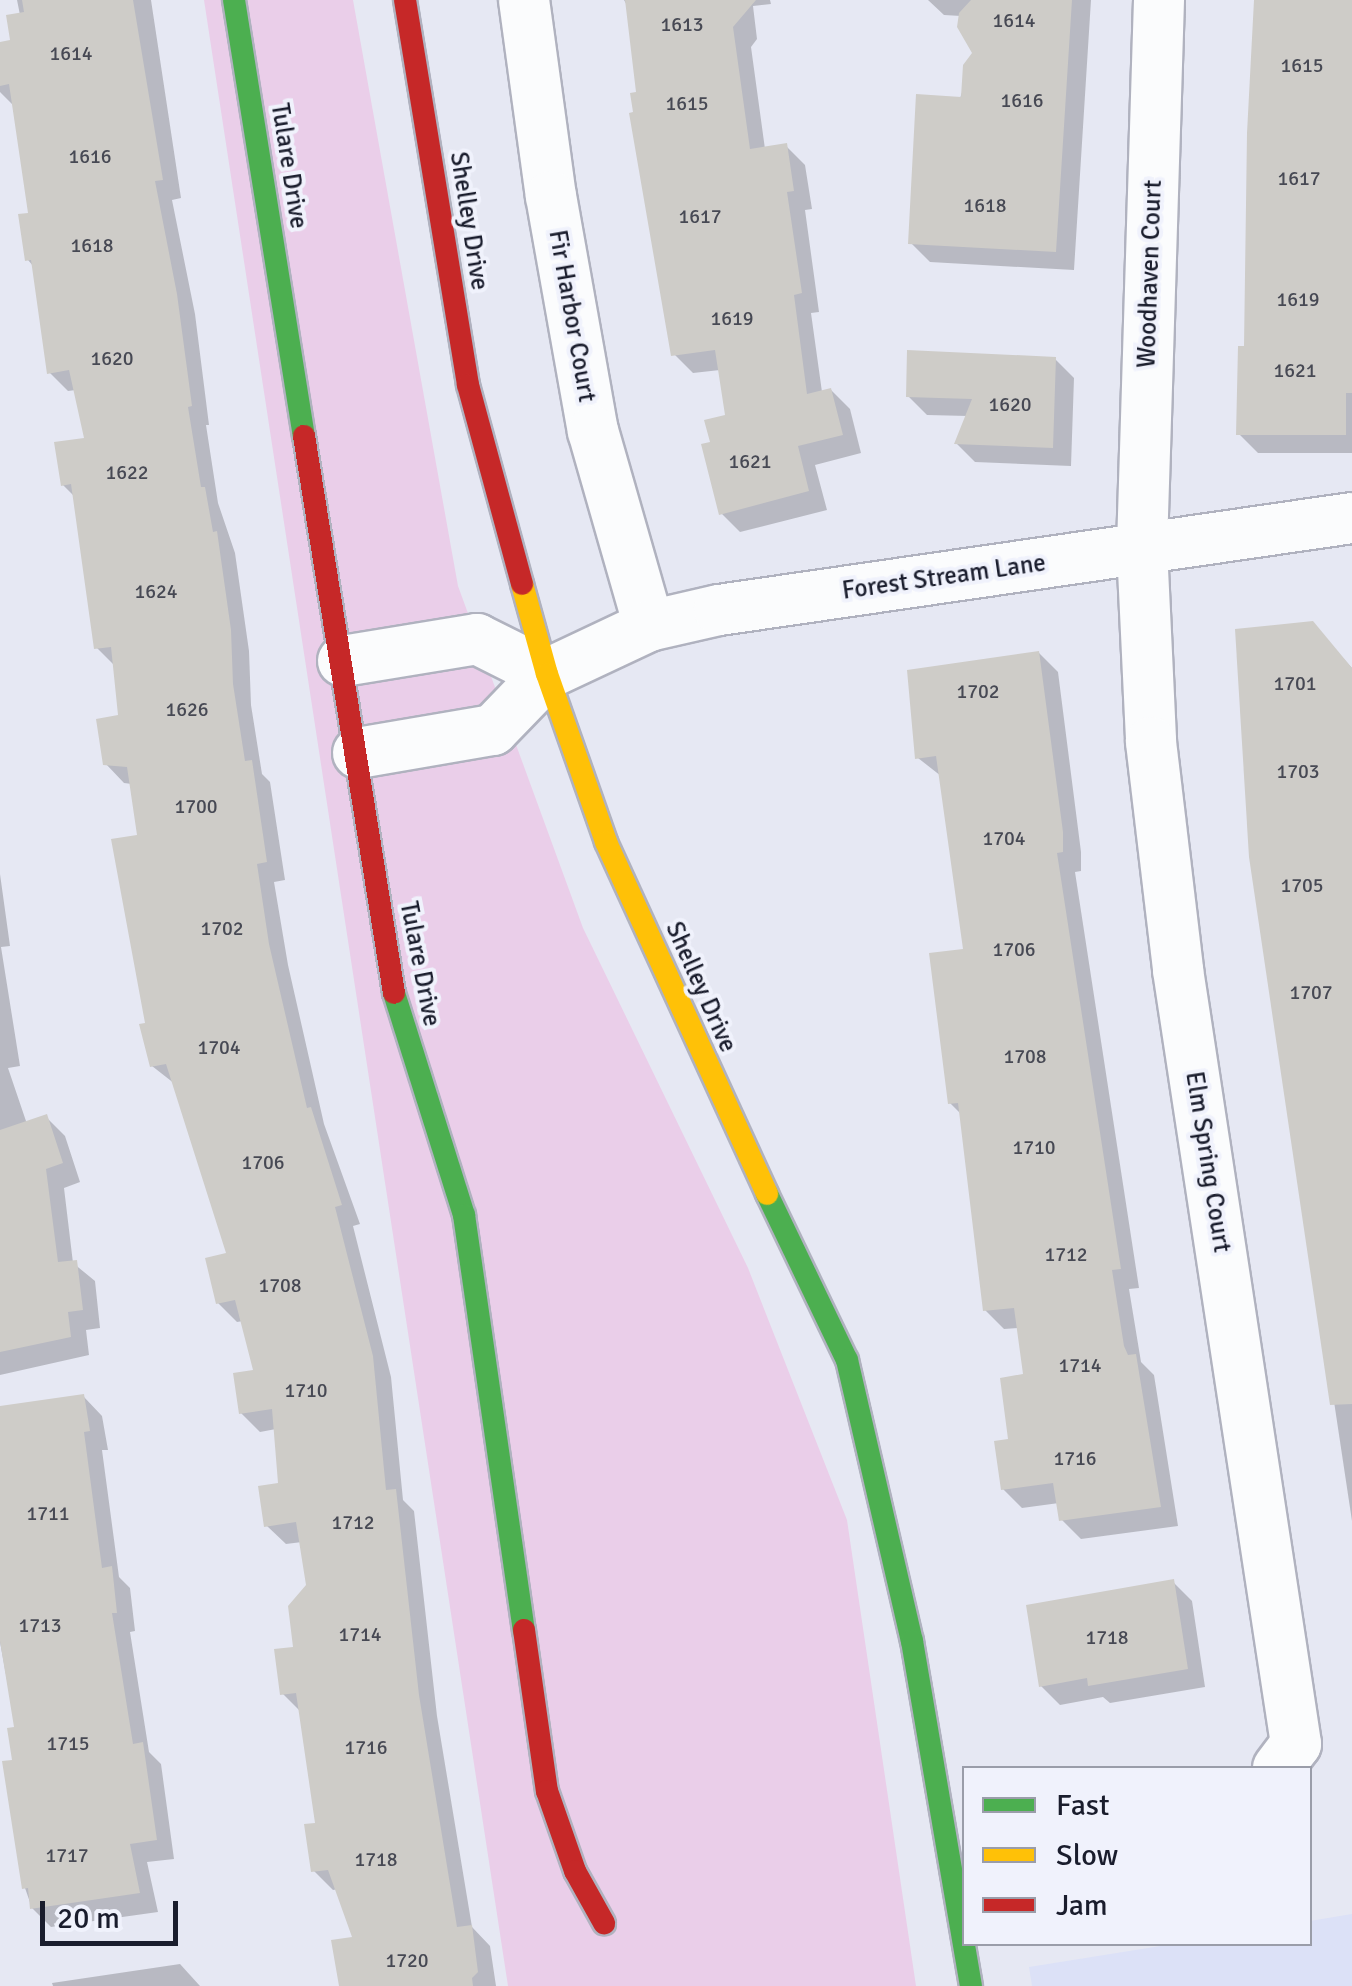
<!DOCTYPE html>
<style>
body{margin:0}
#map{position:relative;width:1352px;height:1986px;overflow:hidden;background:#e6e8f3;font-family:Signika,sans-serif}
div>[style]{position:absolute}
.built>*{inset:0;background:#dce1f7}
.green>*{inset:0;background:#eacee9}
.shadow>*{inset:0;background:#0003}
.building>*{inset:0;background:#ceccc8}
.roads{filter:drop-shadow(2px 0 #b0b2bf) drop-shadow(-2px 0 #b0b2bf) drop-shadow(0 2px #b0b2bf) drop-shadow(0 -2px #b0b2bf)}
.street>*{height:50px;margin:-25px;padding:0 25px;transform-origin:25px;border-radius:25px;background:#fbfcfd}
.fast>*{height:22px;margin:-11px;padding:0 11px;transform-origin:11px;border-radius:11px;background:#4caf50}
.slow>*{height:22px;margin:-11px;padding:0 11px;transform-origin:11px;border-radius:11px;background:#ffc107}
.jam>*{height:22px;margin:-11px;padding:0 11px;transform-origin:11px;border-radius:11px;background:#c62828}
span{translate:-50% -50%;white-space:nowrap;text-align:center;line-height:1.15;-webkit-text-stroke:8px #f0f2fc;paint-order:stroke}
.number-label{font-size:20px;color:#474954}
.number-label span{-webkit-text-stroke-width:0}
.street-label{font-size:25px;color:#1a1d2d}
.legend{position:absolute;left:962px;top:1766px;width:350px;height:180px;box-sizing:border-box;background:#f0f2fc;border:2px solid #9a9da9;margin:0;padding:12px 18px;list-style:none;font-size:30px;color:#1a1d2d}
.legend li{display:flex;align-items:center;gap:20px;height:50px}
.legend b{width:50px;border:2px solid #9a9da9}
.scale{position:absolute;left:40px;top:1901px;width:138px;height:45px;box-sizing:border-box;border:5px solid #1a1d2d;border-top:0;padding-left:12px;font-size:30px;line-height:35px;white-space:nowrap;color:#1a1d2d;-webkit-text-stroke:8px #f0f2fc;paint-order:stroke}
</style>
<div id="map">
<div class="built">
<i style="clip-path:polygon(1352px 1914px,1352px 1986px,1032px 1986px,1029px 1967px,1173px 1944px,1310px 1944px,1310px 1921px)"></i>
</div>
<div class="green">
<i style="clip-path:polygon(204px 0,353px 0,458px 586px,583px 928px,748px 1268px,847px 1520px,916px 1986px,508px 1986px)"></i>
</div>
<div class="shadow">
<i style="clip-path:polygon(17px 0,151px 0,181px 198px,172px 200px,195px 314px,209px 425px,206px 425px,218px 503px,235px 553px,249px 651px,251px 705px,262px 774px,270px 782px,285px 880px,274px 882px,288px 965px,324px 1124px,360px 1224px,353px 1226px,391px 1377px,403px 1500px,414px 1511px,437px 1716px,472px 1927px,490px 1946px,496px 1986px,341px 1986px,356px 1939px,338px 1889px,333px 1890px,314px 1871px,317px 1825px,302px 1713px,283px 1694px,309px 1586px,302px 1542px,286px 1544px,267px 1526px,281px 1485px,276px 1429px,260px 1432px,241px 1413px,256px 1372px,243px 1321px,237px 1322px,218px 1303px,229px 1255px,175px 1084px,152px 1066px,140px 837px,132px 784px,124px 783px,105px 763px,121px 717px,116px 667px,97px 648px,75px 497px,63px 485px,87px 440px,76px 390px,68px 391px,49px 372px,34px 267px,28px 260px,30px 215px,13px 105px,0 92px,0 44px,13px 42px,20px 15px)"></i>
<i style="clip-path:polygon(624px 0,770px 0,771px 4px,753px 6px,757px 39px,751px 47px,765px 149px,786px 146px,805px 165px,812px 209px,805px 210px,819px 312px,811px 313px,822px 392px,831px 390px,850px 409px,861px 453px,815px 465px,827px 510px,740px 532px,721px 513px,713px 444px,728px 417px,720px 370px,693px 373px,674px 354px,632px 115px,639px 94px,628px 7px)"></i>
<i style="clip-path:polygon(928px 0,1091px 0,1074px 270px,930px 262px,911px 243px,975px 54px,961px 16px,944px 15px)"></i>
<i style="clip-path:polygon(1257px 0,1352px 0,1352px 453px,1258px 453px,1239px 434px,1247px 348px)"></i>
<i style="clip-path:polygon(1055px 359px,1074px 378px,1071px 466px,975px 462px,957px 444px,968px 416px,927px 415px,908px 396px)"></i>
<i style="clip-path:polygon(1312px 624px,1352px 668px,1352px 1521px,1252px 857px)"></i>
<i style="clip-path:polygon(1039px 653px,1058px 672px,1081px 852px,1081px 871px,1075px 872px,1139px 1288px,1129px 1289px,1141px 1362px,1154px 1375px,1178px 1526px,1081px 1539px,1062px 1520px,1059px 1503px,1022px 1508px,1003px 1489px,1026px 1376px,1019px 1328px,1004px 1329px,985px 1310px,962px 1115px,950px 1103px,966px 951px,941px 776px,918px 758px)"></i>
<i style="clip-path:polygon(0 874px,10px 946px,1px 947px,20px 1066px,8px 1068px,27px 1124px,46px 1117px,65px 1136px,80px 1182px,64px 1188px,73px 1263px,95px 1281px,100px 1328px,86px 1330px,89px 1355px,0 1375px)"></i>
<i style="clip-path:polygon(84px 1397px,102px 1416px,108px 1450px,102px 1450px,119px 1577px,130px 1588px,135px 1631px,130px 1632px,149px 1752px,161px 1764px,174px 1859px,147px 1862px,158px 1912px,51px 1927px,32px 1908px,25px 1888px,16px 1729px,0 1642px,0 1409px)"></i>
<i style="clip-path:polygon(1173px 1582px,1192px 1601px,1205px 1687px,1110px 1703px,1103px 1697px,1060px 1705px,1041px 1686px)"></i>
<i style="clip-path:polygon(180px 1964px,200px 1986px,53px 1986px,52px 1983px)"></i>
</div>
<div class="building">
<i style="clip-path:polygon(22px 0,133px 0,163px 180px,155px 181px,177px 294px,192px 406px,188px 407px,201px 487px,205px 487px,213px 532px,217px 531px,231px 630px,233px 684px,245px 761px,252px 760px,267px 862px,257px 864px,269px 944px,307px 1108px,311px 1107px,342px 1205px,335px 1207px,373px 1356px,386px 1490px,396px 1489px,419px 1695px,457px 1927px,472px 1925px,478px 1972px,472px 1978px,473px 1986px,339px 1986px,331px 1940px,352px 1937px,328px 1870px,311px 1872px,304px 1824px,315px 1823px,296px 1693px,280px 1695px,274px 1649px,293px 1647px,288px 1606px,306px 1585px,296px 1522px,264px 1527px,258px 1486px,278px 1483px,272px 1409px,239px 1414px,233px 1373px,253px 1370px,235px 1300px,216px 1304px,205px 1258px,226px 1253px,166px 1064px,150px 1067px,139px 1024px,145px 1023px,111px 839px,137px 835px,127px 767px,103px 765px,96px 719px,118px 715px,111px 647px,94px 649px,71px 484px,61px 486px,54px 442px,84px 438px,69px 370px,47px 374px,31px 260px,25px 261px,18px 214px,28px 213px,9px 84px,0 86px,0 42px,10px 40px,6px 15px,24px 12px)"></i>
<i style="clip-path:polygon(625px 0,756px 0,733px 27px,750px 149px,787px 143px,794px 191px,787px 192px,802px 293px,794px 295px,807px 394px,831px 388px,843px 435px,798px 446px,809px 491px,719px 515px,701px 444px,710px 442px,704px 420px,725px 415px,715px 350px,671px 356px,629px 113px,633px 112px,630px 93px,636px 92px)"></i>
<i style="clip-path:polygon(971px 0,1072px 0,1056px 252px,908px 244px,916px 94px,961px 97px,963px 65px,972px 53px,957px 27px,959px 13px)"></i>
<i style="clip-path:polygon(1254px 0,1352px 0,1352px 393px,1346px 393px,1346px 435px,1236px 435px,1238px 346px,1244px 346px,1247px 133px)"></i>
<i style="clip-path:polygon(907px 350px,1056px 357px,1053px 448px,954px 444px,972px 399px,906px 397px)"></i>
<i style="clip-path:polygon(1313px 621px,1352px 668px,1352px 1404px,1330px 1405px,1249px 857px,1235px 629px)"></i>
<i style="clip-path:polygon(1039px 651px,1063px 832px,1063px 852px,1057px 853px,1121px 1269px,1112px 1270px,1124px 1346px,1128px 1355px,1136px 1354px,1161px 1507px,1059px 1521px,1053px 1483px,1001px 1490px,994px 1441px,1008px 1439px,1000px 1378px,1023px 1374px,1014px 1308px,983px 1311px,958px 1103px,948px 1104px,929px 953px,963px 949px,936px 756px,915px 759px,907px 670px)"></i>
<i style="clip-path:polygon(47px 1114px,63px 1163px,46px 1169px,58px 1262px,77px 1260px,83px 1310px,68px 1312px,71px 1337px,0 1352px,0 1130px)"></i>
<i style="clip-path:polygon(84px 1394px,90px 1431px,84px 1432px,102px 1568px,112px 1566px,117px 1613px,112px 1613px,133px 1744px,143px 1742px,157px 1840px,130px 1844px,140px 1893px,30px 1909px,28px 1888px,22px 1889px,2px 1761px,12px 1760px,7px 1728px,14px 1727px,0 1641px,0 1406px)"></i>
<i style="clip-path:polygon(1174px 1579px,1188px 1669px,1088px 1686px,1087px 1678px,1039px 1687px,1026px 1605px)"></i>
</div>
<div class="roads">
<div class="street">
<i style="left:524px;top:0;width:198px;rotate:82.2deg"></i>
<i style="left:551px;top:196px;width:239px;rotate:79.9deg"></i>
<i style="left:593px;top:431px;width:203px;rotate:74deg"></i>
<i style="left:1159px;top:0;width:548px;rotate:91.78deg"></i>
<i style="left:1142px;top:548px;width:194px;rotate:87.3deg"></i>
<i style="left:1151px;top:742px;width:230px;rotate:83.2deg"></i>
<i style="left:1178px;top:970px;width:783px;rotate:81.33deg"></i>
<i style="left:1296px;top:1744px;width:30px;rotate:127deg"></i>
<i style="left:343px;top:661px;width:136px;rotate:-9.3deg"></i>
<i style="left:477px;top:639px;width:78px;rotate:26.6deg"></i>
<i style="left:358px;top:753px;width:137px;rotate:-9.7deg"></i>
<i style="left:493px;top:730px;width:78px;rotate:-46deg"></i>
<i style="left:547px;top:674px;width:113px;rotate:-25.2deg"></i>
<i style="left:649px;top:626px;width:72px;rotate:-12.9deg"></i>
<i style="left:719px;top:610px;width:640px;rotate:-8.27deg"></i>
</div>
<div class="fast">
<i style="left:234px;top:0;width:442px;rotate:80.9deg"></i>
<i style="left:394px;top:993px;width:233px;rotate:72.5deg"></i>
<i style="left:464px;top:1215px;width:419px;rotate:81.8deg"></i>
<i style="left:767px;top:1194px;width:184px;rotate:64.3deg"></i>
<i style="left:847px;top:1360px;width:288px;rotate:77deg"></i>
<i style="left:912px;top:1641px;width:350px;rotate:80.3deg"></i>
</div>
<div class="slow">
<i style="left:522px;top:584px;width:93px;rotate:74.5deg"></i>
<i style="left:547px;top:674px;width:178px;rotate:70.6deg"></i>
<i style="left:606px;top:842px;width:387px;rotate:65.4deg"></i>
</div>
<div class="jam">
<i style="left:405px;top:0;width:390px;rotate:80.7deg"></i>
<i style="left:468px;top:385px;width:206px;rotate:74.8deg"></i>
<i style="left:304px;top:436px;width:564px;rotate:80.82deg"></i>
<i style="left:524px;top:1630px;width:163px;rotate:81.9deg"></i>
<i style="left:547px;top:1791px;width:85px;rotate:70.7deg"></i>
<i style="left:575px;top:1871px;width:60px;rotate:60.9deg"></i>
</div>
</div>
<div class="number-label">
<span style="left:1014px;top:20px">1614</span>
<span style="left:682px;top:24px">1613</span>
<span style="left:71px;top:53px">1614</span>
<span style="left:1302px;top:65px">1615</span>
<span style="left:1022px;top:100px">1616</span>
<span style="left:687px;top:103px">1615</span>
<span style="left:90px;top:156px">1616</span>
<span style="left:1299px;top:178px">1617</span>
<span style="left:985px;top:205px">1618</span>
<span style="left:700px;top:216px">1617</span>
<span style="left:92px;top:245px">1618</span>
<span style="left:1298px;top:299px">1619</span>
<span style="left:732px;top:318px">1619</span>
<span style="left:112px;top:358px">1620</span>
<span style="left:1295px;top:370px">1621</span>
<span style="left:1010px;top:404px">1620</span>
<span style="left:750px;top:461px">1621</span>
<span style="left:127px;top:472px">1622</span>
<span style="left:156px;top:591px">1624</span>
<span style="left:1295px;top:683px">1701</span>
<span style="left:978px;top:691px">1702</span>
<span style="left:187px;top:709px">1626</span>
<span style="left:1298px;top:771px">1703</span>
<span style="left:196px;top:806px">1700</span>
<span style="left:1004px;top:838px">1704</span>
<span style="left:1302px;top:885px">1705</span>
<span style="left:222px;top:928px">1702</span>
<span style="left:1014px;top:949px">1706</span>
<span style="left:1311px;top:992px">1707</span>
<span style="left:219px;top:1047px">1704</span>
<span style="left:1025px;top:1056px">1708</span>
<span style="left:1034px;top:1147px">1710</span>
<span style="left:263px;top:1162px">1706</span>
<span style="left:1066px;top:1254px">1712</span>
<span style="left:280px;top:1285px">1708</span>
<span style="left:1080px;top:1365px">1714</span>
<span style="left:306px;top:1390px">1710</span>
<span style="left:1075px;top:1458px">1716</span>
<span style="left:48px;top:1513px">1711</span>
<span style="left:353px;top:1522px">1712</span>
<span style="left:40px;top:1625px">1713</span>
<span style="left:360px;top:1634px">1714</span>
<span style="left:1107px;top:1637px">1718</span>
<span style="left:68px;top:1743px">1715</span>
<span style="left:366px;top:1747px">1716</span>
<span style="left:67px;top:1855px">1717</span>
<span style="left:376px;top:1859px">1718</span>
<span style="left:407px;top:1960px">1720</span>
</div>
<div class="street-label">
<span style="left:289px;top:166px;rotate:81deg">Tulare Drive</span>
<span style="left:469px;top:221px;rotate:81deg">Shelley Drive</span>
<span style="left:1150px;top:274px;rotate:-88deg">Woodhaven Court</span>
<span style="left:572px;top:316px;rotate:80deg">Fir Harbor Court</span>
<span style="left:944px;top:577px;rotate:-8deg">Forest Stream Lane</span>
<span style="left:420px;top:964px;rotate:79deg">Tulare Drive</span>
<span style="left:701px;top:987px;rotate:66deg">Shelley Drive</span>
<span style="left:1208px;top:1162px;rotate:81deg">Elm Spring Court</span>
</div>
<ul class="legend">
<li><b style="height:12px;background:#4caf50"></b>Fast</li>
<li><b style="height:12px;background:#ffc107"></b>Slow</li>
<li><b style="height:12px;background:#c62828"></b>Jam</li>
</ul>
<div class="scale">20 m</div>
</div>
